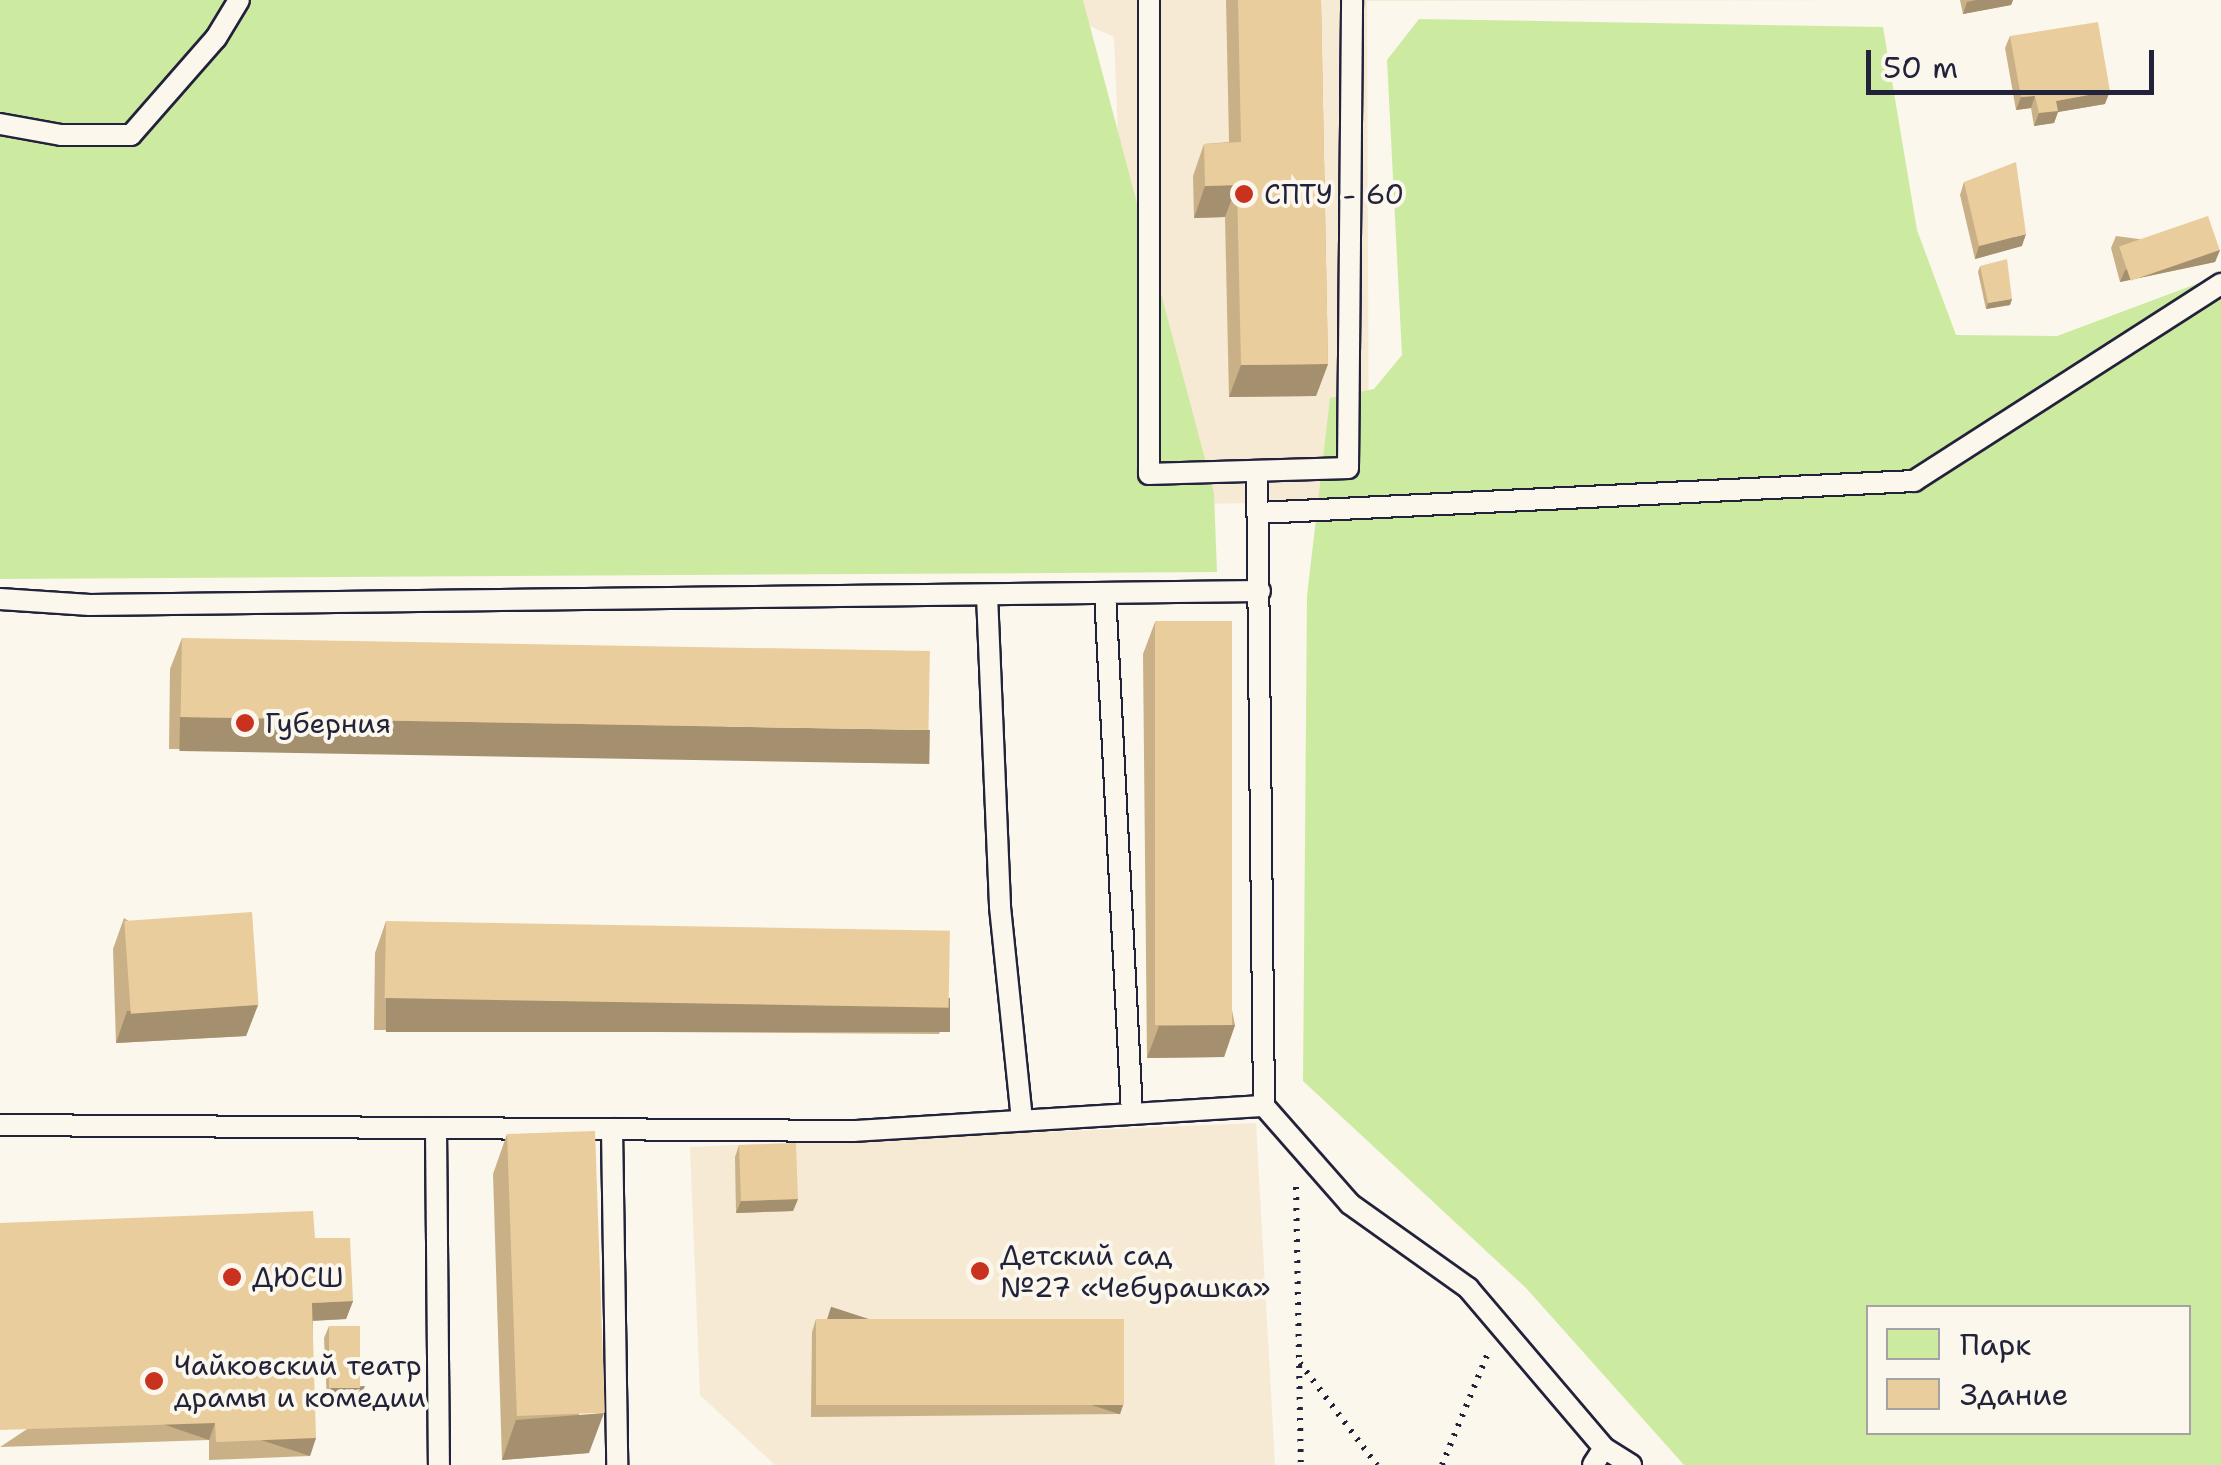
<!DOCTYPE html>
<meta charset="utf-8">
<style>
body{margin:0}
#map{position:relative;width:2221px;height:1465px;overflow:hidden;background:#fbf7ec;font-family:"Shantell Sans",sans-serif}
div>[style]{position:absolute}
.built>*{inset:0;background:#f6ead4}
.green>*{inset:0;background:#cdeaa1}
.path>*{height:6px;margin-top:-3px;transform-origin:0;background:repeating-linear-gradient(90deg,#22223b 0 2.5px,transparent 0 10.5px)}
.roads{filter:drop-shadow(2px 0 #22223b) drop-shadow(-2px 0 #22223b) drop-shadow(0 2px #22223b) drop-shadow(0 -2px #22223b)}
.lane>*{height:20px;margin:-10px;padding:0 10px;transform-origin:10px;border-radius:10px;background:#fbf7ec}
.wall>*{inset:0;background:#c9b087}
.shaded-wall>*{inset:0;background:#a4906e;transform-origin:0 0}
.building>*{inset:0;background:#eacd9d;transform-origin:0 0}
.dots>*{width:28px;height:28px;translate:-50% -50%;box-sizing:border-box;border:5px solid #fbf7ec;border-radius:50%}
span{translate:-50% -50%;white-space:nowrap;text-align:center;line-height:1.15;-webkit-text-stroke:8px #fbf7ec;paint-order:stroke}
.poi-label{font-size:28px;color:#22223b}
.left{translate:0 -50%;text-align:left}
.legend{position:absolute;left:1866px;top:1305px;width:325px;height:130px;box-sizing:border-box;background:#fbf7ec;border:2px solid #a4a2a5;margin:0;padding:12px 18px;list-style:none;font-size:30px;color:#22223b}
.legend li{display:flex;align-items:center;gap:20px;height:50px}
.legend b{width:50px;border:2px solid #a4a2a5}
.scale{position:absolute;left:1866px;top:50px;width:288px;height:45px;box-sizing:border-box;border:5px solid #22223b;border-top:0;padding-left:12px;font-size:30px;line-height:35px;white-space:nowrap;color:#22223b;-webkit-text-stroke:8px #fbf7ec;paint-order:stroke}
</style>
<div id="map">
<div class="built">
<i style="clip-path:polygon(1066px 0,1897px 0,1367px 1px,1369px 501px,1133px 505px,1114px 37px,1081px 22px)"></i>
<i style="clip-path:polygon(1256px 1123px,1275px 1465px,775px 1465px,700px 1395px,690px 1147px)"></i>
</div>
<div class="green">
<i style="clip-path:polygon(0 0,1083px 0,1214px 493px,1217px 572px,0 579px)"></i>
<i style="clip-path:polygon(evenodd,1419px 19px,1883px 27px,1917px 230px,1956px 335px,2057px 336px,2199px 283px,2221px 281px,2221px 1465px,1684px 1465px,1526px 1288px,1303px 1081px,1307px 596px,1330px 398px,1374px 389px,1402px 355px,1387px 60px,1419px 19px,1868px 1308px,2188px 1308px,2188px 1432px,1868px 1432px,1868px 1308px)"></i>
</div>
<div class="path">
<i style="left:1296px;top:1187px;width:278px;rotate:89deg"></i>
<i style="left:1300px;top:1363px;width:128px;rotate:53deg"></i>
<i style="left:1442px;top:1465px;width:121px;rotate:-67.7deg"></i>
</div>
<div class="roads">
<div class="lane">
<i style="left:1149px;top:0;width:474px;rotate:90deg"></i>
<i style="left:1149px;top:474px;width:199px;rotate:-1.7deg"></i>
<i style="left:1348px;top:468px;width:468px;rotate:-89.5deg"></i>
<i style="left:0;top:124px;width:62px;rotate:10.2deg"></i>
<i style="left:61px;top:135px;width:70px"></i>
<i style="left:131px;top:135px;width:129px;rotate:-48.8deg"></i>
<i style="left:216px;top:38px;width:44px;rotate:-58.8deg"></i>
<i style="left:1258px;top:513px;width:657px;rotate:-2.79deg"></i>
<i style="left:1914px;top:481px;width:365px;rotate:-32.7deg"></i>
<i style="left:1105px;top:593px;width:522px;rotate:87.03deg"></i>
<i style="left:987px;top:595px;width:312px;rotate:87.6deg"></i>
<i style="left:1000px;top:907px;width:214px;rotate:84.1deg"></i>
<i style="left:0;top:599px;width:90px;rotate:3.8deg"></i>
<i style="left:90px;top:605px;width:1170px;rotate:-0.69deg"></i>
<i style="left:1264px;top:1106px;width:130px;rotate:48.7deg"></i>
<i style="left:1350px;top:1204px;width:145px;rotate:35.4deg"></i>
<i style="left:1468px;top:1288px;width:210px;rotate:49.6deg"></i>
<i style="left:1604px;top:1448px;width:20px;rotate:123deg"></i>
<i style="left:0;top:1125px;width:854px;rotate:0.4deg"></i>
<i style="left:854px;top:1131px;width:411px;rotate:-3.5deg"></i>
<i style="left:1264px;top:1106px;width:635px;rotate:-90.63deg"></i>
<i style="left:436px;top:1128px;width:337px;rotate:89.5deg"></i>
<i style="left:612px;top:1129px;width:336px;rotate:89.1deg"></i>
<i style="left:1604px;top:1448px;width:32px;rotate:32deg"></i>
</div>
</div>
<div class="wall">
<i style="clip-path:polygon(1226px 0,1321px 0,1328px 364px,1316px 396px,1229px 397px,1225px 217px,1194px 218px,1193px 176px,1204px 144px,1229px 142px)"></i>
<i style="clip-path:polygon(1960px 0,2013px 0,2011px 5px,1963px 14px)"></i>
<i style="clip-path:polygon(2010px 36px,2105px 104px,2058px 112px,2054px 123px,2034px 126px,2031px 108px,2016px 110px,2005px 48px)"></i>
<i style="clip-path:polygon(1964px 182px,2022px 246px,1975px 259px,1960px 195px)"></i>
<i style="clip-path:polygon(2116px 236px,2220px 250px,2215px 262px,2120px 282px,2111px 248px)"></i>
<i style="clip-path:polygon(1980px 266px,2012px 299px,2010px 305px,1986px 309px,1978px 272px)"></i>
<i style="clip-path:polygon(1155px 622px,1235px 1025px,1224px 1057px,1147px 1058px,1143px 654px)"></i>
<i style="clip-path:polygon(182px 638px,919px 758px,169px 749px,170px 669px)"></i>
<i style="clip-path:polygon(124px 918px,258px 1005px,246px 1036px,116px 1043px,113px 949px)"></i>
<i style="clip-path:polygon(386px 921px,950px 1002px,939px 1034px,374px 1030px,375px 953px)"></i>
<i style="clip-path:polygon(507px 1134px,589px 1453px,502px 1460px,493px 1174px)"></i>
<i style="clip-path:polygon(739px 1145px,798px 1199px,793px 1211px,736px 1213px,735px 1157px)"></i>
<i style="clip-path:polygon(315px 1238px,353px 1301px,346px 1319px,313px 1321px,310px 1456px,209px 1460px,209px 1440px,0 1447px)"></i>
<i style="clip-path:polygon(816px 1319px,1124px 1402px,1120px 1414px,811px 1417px,812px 1332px)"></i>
<i style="clip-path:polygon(329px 1326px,360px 1398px,327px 1401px,324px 1338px)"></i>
</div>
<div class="shaded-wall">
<i style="clip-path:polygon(1976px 0,2013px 0,2011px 5px,1963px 14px,1967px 2px)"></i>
<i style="clip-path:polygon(2110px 91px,2105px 104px,2058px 112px,2054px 123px,2034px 126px,2039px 113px,2056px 101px)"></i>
<i style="clip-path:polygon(2035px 96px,2031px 108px,2016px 110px,2021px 97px)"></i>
<i style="clip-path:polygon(1237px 185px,1225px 217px,1194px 218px,1205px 186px)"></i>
<i style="clip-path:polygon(2026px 234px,2022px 246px,1975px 259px,1979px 246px)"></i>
<i style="clip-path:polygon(2220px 250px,2215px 262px,2120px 282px,2125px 270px)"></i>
<i style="clip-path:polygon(2012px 299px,2010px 305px,1986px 309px,1988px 303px)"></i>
<i style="clip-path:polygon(1328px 364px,1316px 396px,1229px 397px,1241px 365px)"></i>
<i style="left:180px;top:717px;width:750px;height:34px;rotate:1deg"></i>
<i style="left:386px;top:998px;width:564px;height:34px"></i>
<i style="clip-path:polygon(258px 1005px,246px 1036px,116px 1043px,127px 1011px)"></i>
<i style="clip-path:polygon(1235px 1025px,1224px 1057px,1147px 1058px,1159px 1026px)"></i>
<i style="clip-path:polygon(798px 1199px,793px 1211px,736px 1213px,741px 1201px)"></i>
<i style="clip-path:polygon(353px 1301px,346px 1319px,306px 1321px,312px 1303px)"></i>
<i style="clip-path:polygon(365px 1386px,360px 1398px,327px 1401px,331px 1388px)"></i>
<i style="left:1124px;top:1402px;width:13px;height:308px;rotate:108deg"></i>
<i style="clip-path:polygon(604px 1413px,589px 1453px,502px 1460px,516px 1420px)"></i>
<i style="left:215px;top:1423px;width:18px;height:215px;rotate:109deg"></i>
<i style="left:316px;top:1438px;width:19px;height:100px;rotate:108deg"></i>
</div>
<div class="building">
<i style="clip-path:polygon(1238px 0,1321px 0,1328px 364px,1241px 365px,1237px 185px,1205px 186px,1204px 144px,1241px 142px)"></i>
<i style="clip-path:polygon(2098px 22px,2110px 91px,2056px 101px,2058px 111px,2039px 113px,2035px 96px,2021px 97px,2010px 36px)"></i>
<i style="clip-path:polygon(2016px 162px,2026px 234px,1979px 246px,1964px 182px)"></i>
<i style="left:2208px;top:216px;width:36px;height:94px;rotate:71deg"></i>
<i style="clip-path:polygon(2007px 259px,2012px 299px,1988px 303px,1980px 266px)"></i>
<i style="left:1232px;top:621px;width:404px;height:77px;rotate:90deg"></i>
<i style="left:182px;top:638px;width:748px;height:79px;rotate:1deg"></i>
<i style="left:252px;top:912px;width:93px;height:128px;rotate:86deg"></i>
<i style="left:386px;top:921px;width:564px;height:77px;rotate:1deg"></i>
<i style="left:595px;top:1131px;width:282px;height:88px;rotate:88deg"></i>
<i style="left:796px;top:1143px;width:56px;height:57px;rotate:88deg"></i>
<i style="clip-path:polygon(313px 1211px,315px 1238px,350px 1238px,353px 1301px,312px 1303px,316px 1438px,216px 1442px,215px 1423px,0 1430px,0 1223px)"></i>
<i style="left:816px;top:1319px;width:308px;height:86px"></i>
<i style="left:329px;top:1326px;width:31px;height:62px"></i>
</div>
<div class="dots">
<i style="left:1244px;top:194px;background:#c8321e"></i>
<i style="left:245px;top:723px;background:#c8321e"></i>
<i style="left:980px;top:1271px;background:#c8321e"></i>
<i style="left:232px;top:1277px;background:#c8321e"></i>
<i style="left:154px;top:1381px;background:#c8321e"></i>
</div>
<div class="poi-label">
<span class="left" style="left:1264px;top:194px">СПТУ - 60</span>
<span class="left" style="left:265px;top:723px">Губерния</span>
<span class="left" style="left:1000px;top:1271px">Детский сад<br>№27 «Чебурашка»</span>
<span class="left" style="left:252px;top:1277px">ДЮСШ</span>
<span class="left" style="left:174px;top:1381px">Чайковский театр<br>драмы и комедии</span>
</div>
<ul class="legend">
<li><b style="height:28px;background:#cdeaa1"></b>Парк</li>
<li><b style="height:28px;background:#eacd9d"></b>Здание</li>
</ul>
<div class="scale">50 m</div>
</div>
